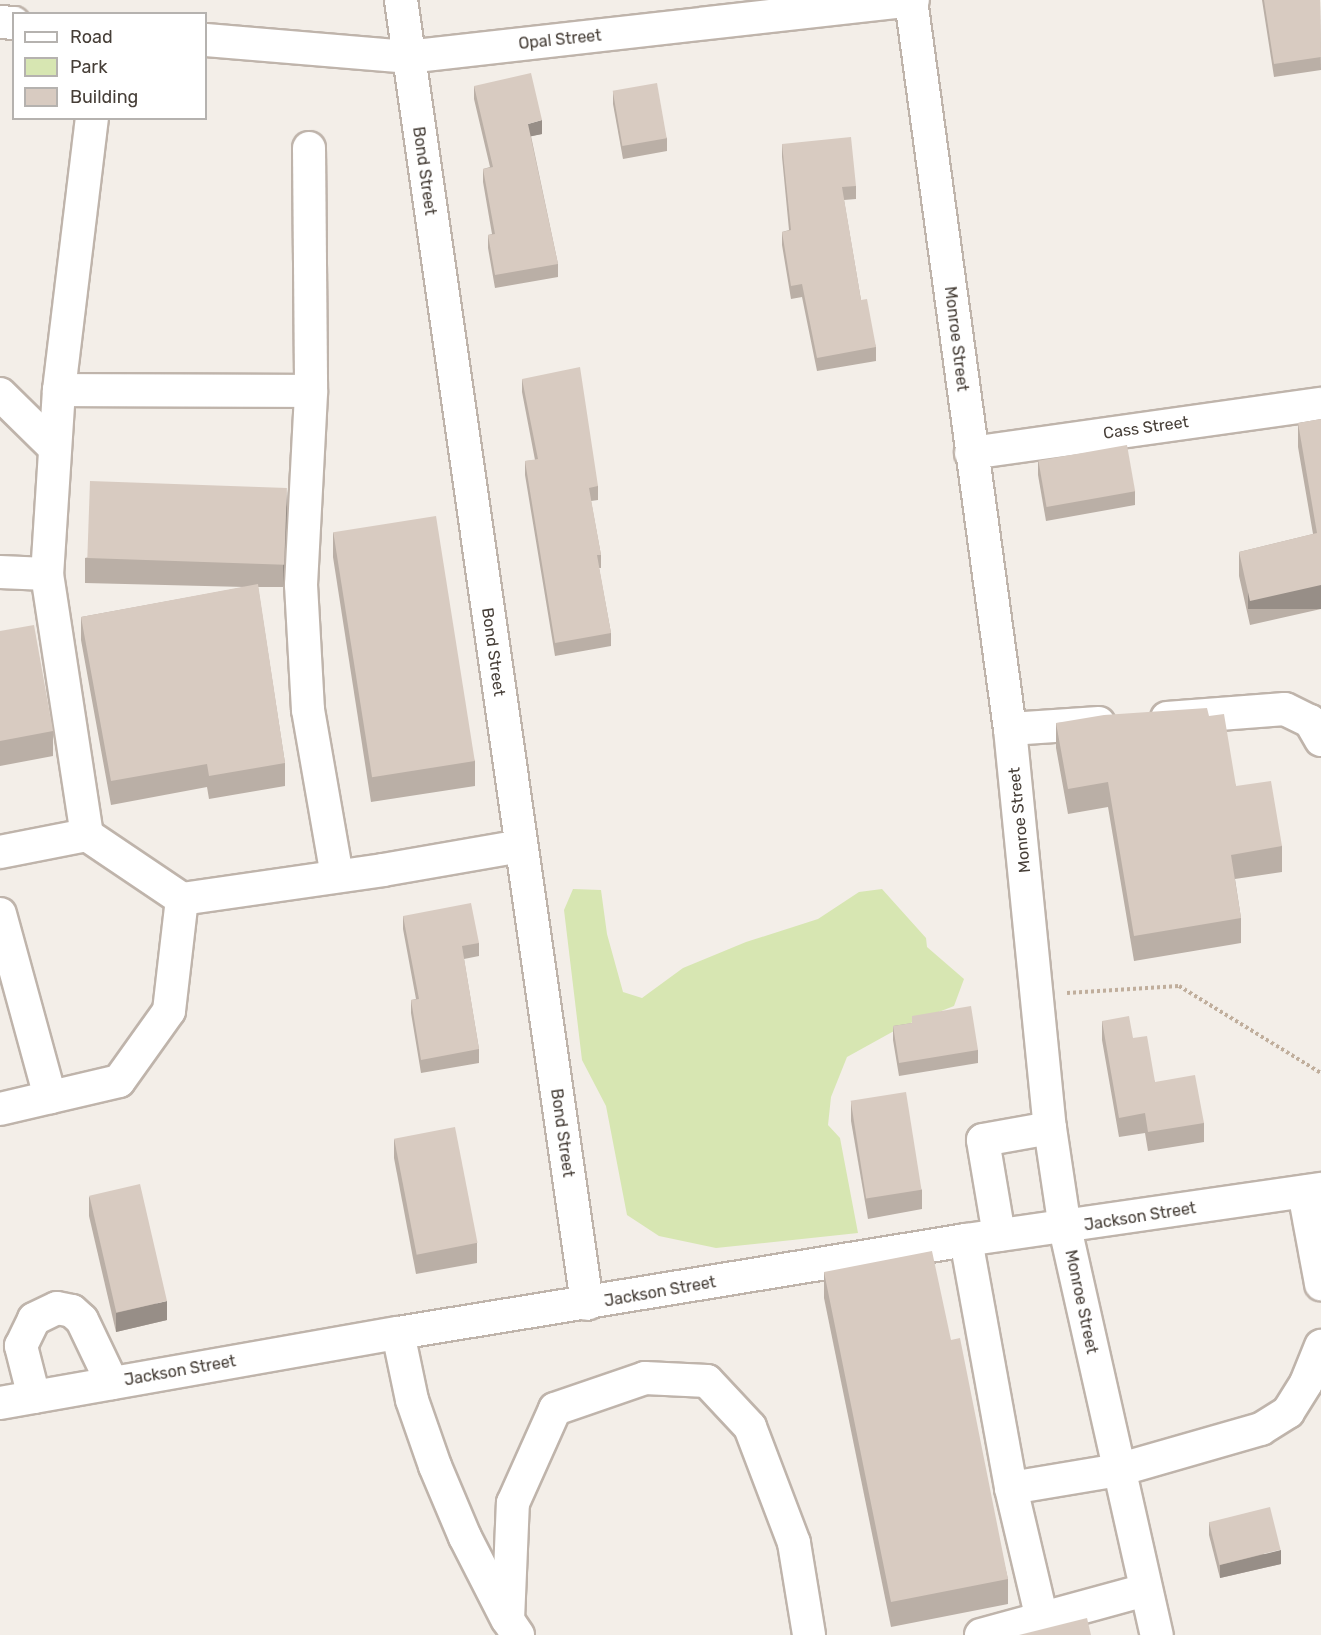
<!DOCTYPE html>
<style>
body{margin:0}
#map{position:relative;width:1321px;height:1635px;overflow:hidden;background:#f3eee8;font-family:Rubik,sans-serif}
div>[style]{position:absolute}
.green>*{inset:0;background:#d7e6b2}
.path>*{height:4px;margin-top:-2px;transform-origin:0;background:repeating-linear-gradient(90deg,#c0ae9c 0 3px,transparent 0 6px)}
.roads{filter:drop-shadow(2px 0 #bfb4ab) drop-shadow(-2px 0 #bfb4ab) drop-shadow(0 2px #bfb4ab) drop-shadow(0 -2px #bfb4ab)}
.minor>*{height:32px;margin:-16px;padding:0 16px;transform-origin:16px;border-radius:16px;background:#fff}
.wall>*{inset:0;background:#baafa6}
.shaded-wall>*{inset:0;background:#978e87;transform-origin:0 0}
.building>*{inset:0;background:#d8cbc1;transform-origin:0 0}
span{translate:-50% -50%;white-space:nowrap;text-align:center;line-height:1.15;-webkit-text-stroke:4.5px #fff;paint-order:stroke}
.street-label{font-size:16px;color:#463e37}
.legend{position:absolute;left:12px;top:12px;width:195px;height:108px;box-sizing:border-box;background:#fff;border:2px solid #b5b2af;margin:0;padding:8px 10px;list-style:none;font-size:18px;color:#463e37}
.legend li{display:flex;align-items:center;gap:12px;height:30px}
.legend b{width:30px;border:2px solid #b5b2af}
</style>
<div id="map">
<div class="green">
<i style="clip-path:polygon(573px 889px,601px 890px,607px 934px,623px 992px,642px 998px,683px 968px,746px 942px,818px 919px,859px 892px,882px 889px,926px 938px,927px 947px,964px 979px,954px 1006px,903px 1026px,847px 1057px,831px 1097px,828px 1125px,840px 1138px,858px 1233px,716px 1248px,659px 1236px,627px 1215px,606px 1106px,582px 1060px,564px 910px)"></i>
</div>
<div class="path">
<i style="left:1067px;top:993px;width:112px;rotate:-3.6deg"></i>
<i style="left:1179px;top:986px;width:167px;rotate:31.5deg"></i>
</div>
<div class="roads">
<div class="minor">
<i style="left:401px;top:0;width:1317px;rotate:81.88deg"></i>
<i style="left:911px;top:0;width:736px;rotate:82.27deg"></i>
<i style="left:1010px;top:729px;width:401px;rotate:84.3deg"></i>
<i style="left:1050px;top:1128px;width:101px;rotate:81.5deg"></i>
<i style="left:1065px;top:1228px;width:417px;rotate:77.3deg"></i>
<i style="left:0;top:22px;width:14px;rotate:4deg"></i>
<i style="left:206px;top:40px;width:202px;rotate:4.8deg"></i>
<i style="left:407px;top:57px;width:509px;rotate:-6.43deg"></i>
<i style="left:309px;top:148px;width:243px;rotate:89.5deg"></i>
<i style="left:59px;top:390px;width:274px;rotate:-83.1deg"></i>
<i style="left:0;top:394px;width:77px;rotate:44.5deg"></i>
<i style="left:971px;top:453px;width:353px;rotate:-8deg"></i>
<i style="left:0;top:572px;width:47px;rotate:2.4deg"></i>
<i style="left:1167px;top:718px;width:118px;rotate:-4.4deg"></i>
<i style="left:1285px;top:709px;width:28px;rotate:26deg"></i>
<i style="left:1310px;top:721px;width:22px;rotate:60deg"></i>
<i style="left:1010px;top:729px;width:89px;rotate:-3.9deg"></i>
<i style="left:0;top:852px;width:89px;rotate:-11.1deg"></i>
<i style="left:337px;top:876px;width:169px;rotate:-99.9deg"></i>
<i style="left:308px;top:710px;width:125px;rotate:-93.2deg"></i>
<i style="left:301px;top:585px;width:194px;rotate:-87deg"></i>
<i style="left:311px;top:391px;width:252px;rotate:-179.8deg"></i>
<i style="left:59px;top:390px;width:184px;rotate:93.7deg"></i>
<i style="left:47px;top:574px;width:264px;rotate:81.3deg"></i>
<i style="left:87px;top:835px;width:115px;rotate:34deg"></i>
<i style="left:182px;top:899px;width:203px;rotate:-8.2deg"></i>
<i style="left:383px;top:870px;width:140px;rotate:-9.9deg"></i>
<i style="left:0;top:914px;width:190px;rotate:74.7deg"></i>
<i style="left:0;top:1109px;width:122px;rotate:-13.2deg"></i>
<i style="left:119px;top:1081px;width:86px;rotate:-54.5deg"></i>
<i style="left:169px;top:1011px;width:113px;rotate:-83.4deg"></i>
<i style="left:1304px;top:1192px;width:94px;rotate:79.5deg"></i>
<i style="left:999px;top:1235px;width:96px;rotate:-99.6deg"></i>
<i style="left:983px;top:1140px;width:68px;rotate:-10.2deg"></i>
<i style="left:966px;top:1240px;width:252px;rotate:79.7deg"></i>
<i style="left:1011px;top:1488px;width:135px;rotate:76.7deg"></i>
<i style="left:398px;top:1333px;width:68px;rotate:78.2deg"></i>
<i style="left:412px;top:1400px;width:70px;rotate:70.8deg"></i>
<i style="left:435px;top:1466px;width:77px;rotate:67.1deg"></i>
<i style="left:465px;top:1537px;width:92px;rotate:62.9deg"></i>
<i style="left:34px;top:1397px;width:53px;rotate:-104.3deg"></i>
<i style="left:21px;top:1346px;width:30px;rotate:-64deg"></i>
<i style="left:34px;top:1319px;width:25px;rotate:-26deg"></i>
<i style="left:57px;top:1308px;width:15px;rotate:11deg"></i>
<i style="left:72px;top:1311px;width:13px;rotate:42deg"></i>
<i style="left:82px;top:1320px;width:70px;rotate:64.5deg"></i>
<i style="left:0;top:1403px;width:404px;rotate:-10deg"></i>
<i style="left:398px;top:1333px;width:576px;rotate:-9.3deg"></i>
<i style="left:966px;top:1240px;width:359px;rotate:-8.2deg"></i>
<i style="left:1011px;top:1488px;width:109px;rotate:-9.5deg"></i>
<i style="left:1118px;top:1470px;width:149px;rotate:-16deg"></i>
<i style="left:1261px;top:1429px;width:32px;rotate:-32deg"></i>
<i style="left:1288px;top:1412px;width:34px;rotate:-58deg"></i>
<i style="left:1306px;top:1383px;width:40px;rotate:-68deg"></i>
<i style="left:518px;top:1635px;width:18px;rotate:-124deg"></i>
<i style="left:508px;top:1620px;width:117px;rotate:-87.6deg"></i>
<i style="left:513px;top:1503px;width:103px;rotate:-65.9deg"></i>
<i style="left:555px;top:1409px;width:95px;rotate:-19deg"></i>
<i style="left:645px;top:1378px;width:62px;rotate:2.8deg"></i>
<i style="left:707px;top:1381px;width:63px;rotate:46.9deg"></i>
<i style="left:750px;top:1427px;width:124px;rotate:69.2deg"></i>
<i style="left:794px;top:1543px;width:93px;rotate:80.7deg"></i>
<i style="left:981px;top:1635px;width:170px;rotate:-15.3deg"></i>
</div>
</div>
<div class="wall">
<i style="clip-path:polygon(1262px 0,1320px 0,1321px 70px,1274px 77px)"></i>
<i style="clip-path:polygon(474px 86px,542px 134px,531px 136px,558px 264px,558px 277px,495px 288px,488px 248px,488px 235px,492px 234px,483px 182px,483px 169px,490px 167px,474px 99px)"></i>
<i style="clip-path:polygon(613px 91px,667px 138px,667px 151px,623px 159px,613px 104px)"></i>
<i style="clip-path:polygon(782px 144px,856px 186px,856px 199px,844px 200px,861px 300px,876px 347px,876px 361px,817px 371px,802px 297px,791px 299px,782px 245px,782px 232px,789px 230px,782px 157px)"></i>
<i style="clip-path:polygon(522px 379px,598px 486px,598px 500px,591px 501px,601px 555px,601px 568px,599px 568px,611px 633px,611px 646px,555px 656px,525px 475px,525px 461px,535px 460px,522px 392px)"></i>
<i style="clip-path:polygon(1321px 419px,1321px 609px,1250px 625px,1239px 576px,1239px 552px,1313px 534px,1298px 447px,1298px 423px)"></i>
<i style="clip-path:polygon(1038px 461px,1135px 491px,1135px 505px,1046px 521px,1038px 475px)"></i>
<i style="clip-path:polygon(287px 514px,283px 587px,258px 587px,285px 763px,285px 786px,209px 799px,207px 787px,111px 805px,81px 640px,81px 617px,245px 587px,85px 583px,85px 558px)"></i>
<i style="clip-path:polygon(333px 532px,475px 761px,475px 786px,371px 802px,333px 557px)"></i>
<i style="clip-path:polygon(0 631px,53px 731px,53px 756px,0 766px)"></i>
<i style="clip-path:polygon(1209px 716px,1236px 786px,1282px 846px,1282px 872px,1235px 879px,1241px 918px,1241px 943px,1134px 961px,1108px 807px,1068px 814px,1056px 748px,1056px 723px)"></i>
<i style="clip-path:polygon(403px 916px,479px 943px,479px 956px,464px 959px,479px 1049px,479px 1063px,421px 1073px,411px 1013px,411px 1000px,416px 999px,403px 929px)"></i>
<i style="clip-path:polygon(912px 1016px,978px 1050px,978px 1063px,899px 1076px,893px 1040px,893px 1026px,912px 1023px)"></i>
<i style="clip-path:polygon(1102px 1021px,1133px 1038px,1155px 1082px,1204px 1123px,1204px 1142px,1148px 1151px,1145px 1133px,1119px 1137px,1102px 1040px)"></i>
<i style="clip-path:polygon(851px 1102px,922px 1190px,922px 1209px,868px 1219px,851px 1121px)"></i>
<i style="clip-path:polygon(394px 1139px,477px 1243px,477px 1263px,416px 1274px,394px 1158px)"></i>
<i style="clip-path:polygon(89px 1196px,167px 1320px,116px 1332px,89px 1216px)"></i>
<i style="clip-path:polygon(824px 1272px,951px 1340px,1008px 1579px,1008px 1604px,891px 1627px,824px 1298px)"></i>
<i style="clip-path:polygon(1209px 1522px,1281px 1564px,1220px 1578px,1209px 1535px)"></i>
</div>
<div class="shaded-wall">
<i style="clip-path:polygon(542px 120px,542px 134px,528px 137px,528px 124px)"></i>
<i style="clip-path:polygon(287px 489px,287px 514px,283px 587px,283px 562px)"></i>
<i style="left:1321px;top:585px;width:24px;height:73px;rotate:90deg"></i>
<i style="clip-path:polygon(167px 1301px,167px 1320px,116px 1332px,116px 1313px)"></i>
<i style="clip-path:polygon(1281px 1550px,1281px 1564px,1220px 1578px,1220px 1565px)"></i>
</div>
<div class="building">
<i style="clip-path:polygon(1264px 0,1320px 0,1321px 57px,1274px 64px)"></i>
<i style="clip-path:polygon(531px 73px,542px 120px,528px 124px,558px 264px,495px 275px,488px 235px,495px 234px,483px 169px,493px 167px,474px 86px)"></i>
<i style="left:657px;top:83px;width:56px;height:45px;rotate:80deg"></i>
<i style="clip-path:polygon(851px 137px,856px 186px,842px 187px,861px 300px,867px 299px,876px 347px,817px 358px,802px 284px,791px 286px,782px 232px,791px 230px,782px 144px)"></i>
<i style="clip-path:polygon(580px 367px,598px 486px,589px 488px,601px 555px,597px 555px,611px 633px,555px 643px,525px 461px,538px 459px,522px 379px)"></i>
<i style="clip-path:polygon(1321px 419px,1321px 585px,1250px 601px,1239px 552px,1317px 533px,1298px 423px)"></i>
<i style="left:1127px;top:445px;width:47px;height:90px;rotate:80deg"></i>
<i style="left:90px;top:481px;width:197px;height:77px;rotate:2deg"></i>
<i style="left:436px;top:516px;width:248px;height:104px;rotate:81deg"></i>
<i style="clip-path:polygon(258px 584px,285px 763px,209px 776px,207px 764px,111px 781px,81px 617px)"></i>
<i style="clip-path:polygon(34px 625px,53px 731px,0 741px,0 631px)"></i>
<i style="clip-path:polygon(1207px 708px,1209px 716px,1224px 714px,1236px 786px,1271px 781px,1282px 846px,1231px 855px,1241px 918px,1134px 936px,1108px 782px,1068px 789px,1056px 723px,1104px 715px)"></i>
<i style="clip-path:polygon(471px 903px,479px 943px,462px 946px,479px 1049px,421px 1060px,411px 1000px,419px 999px,403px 916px)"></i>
<i style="clip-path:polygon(971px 1006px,978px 1050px,899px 1063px,893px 1026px,912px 1023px,912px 1016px)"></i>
<i style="clip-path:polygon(1129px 1016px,1133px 1038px,1147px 1036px,1155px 1082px,1195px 1075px,1204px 1123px,1148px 1132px,1145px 1113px,1119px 1118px,1102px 1021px)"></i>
<i style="left:906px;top:1092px;width:99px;height:56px;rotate:81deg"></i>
<i style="left:455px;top:1127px;width:118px;height:62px;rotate:79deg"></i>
<i style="left:140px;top:1184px;width:120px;height:52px;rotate:77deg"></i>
<i style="clip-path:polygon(932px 1251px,951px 1340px,960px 1338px,1008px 1579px,891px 1602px,824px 1272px)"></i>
<i style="left:1270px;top:1507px;width:44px;height:63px;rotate:76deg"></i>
<i style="clip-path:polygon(1087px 1618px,1091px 1635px,1019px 1635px)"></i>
</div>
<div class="street-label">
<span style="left:560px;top:40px;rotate:-6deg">Opal Street</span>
<span style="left:424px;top:171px;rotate:82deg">Bond Street</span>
<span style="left:956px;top:339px;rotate:83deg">Monroe Street</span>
<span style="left:1146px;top:428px;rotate:-8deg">Cass Street</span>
<span style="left:493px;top:652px;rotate:82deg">Bond Street</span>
<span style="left:1020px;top:820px;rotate:-96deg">Monroe Street</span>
<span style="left:562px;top:1133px;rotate:82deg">Bond Street</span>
<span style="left:1140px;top:1217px;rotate:-9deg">Jackson Street</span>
<span style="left:660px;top:1292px;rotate:-10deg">Jackson Street</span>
<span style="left:1081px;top:1302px;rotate:78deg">Monroe Street</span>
<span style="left:180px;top:1371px;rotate:-10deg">Jackson Street</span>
</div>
<ul class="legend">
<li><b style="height:8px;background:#fff"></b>Road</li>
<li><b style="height:16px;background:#d7e6b2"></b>Park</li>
<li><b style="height:16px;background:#d8cbc1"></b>Building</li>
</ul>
</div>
